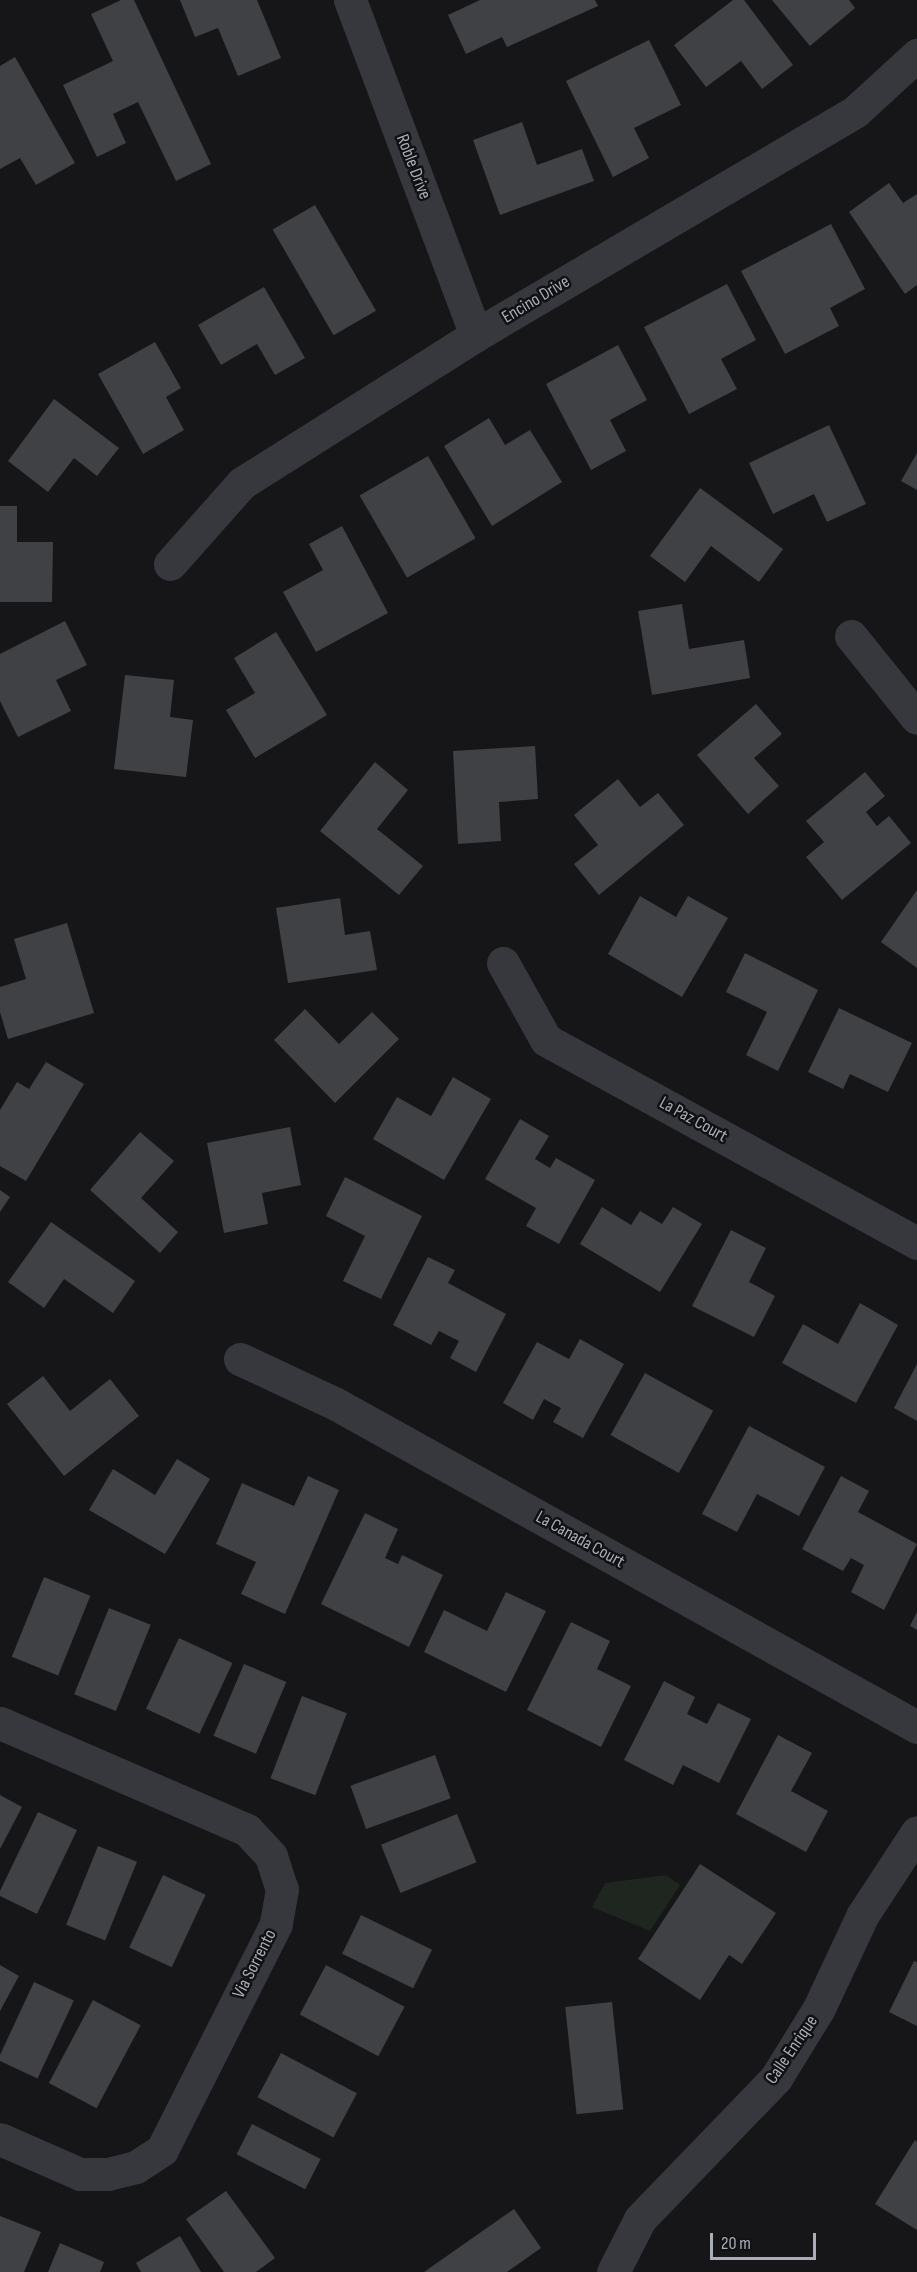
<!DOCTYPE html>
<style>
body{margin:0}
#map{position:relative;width:917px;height:2272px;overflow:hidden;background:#161618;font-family:"Sofia Sans Condensed",sans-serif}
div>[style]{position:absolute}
.green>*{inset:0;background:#1e261f}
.building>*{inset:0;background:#404145;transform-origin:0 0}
.street>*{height:33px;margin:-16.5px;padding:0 16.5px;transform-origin:16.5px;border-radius:16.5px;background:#37383d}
span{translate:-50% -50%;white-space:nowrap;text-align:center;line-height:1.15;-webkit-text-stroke:5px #111113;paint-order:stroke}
.street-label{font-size:18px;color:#a8adb8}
.scale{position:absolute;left:710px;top:2233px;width:106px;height:27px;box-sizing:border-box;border:3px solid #a8adb8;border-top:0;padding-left:8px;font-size:18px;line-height:21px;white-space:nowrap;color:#a8adb8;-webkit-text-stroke:4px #111113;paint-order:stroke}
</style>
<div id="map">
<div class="green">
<i style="clip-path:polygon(666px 1875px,680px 1885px,650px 1931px,592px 1907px,605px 1883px)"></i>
</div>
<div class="building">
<i style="clip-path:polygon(121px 0,134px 0,211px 164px,176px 181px,138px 102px,113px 114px,126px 143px,97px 157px,63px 85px,113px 61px,91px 14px)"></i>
<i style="clip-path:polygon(180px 0,257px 0,281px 58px,238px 76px,218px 28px,195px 37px)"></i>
<i style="clip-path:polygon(480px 0,595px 0,598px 6px,507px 47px,502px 37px,466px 54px,448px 15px)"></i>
<i style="clip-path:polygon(733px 0,744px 0,793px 65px,762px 89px,741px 61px,706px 87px,674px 45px)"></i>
<i style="clip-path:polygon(772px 0,849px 0,855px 8px,810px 46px)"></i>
<i style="clip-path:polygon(649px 40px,681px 105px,634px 128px,649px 158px,613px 177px,566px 81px)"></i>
<i style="clip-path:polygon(15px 57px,75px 163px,36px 185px,20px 158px,0 169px,0 66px)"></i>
<i style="clip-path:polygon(522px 122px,537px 165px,582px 149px,594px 181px,500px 215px,473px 140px)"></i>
<i style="clip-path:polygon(889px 183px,903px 203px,917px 194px,917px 285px,905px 294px,849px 212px)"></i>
<i style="left:315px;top:205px;width:122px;height:49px;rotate:60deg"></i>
<i style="clip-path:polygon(831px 224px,865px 289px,830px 308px,839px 326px,785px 354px,741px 271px)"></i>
<i style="clip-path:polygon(727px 284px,756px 340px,721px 359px,737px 389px,689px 414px,644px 327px)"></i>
<i style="clip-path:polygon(264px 287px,305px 358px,275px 375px,257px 344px,221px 365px,198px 325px)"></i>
<i style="clip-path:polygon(155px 342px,181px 388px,166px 397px,184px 430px,143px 454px,98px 374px)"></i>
<i style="clip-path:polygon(618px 345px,647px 400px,610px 420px,626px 451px,591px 470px,546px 384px)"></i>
<i style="clip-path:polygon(54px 399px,119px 448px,97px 476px,74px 458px,48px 492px,8px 461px)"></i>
<i style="clip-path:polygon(489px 418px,505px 445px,530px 430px,562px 482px,492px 526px,444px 446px)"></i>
<i style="clip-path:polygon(829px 425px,866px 504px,827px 522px,814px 494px,773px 514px,749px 463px)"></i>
<i style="clip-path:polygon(917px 453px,917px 490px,901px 481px)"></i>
<i style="left:428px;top:456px;width:95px;height:79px;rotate:60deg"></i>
<i style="clip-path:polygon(700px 488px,783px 549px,759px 582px,711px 546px,685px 582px,650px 556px)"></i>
<i style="clip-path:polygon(0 506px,17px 506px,17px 542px,53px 542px,52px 602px,0 602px)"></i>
<i style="clip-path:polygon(342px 526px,388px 613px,316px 652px,283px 592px,323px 570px,309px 544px)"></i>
<i style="clip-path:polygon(682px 604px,689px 649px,744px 640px,750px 678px,652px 695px,638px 611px)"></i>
<i style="clip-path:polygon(65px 621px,87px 665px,56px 680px,71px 711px,18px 737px,0 701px,0 654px)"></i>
<i style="clip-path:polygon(276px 632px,327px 715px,255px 758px,226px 710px,255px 693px,234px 658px)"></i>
<i style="clip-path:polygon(125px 675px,174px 680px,170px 717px,193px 720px,186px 777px,114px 769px)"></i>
<i style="clip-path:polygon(756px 704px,782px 734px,754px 758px,779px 786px,748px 814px,697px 755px)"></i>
<i style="clip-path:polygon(535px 746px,538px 799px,499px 802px,501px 841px,458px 844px,453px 751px)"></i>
<i style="clip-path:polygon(375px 762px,408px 790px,377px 829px,423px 866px,399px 895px,320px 831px)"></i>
<i style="clip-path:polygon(865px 772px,885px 796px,866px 812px,877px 826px,889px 816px,911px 843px,842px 900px,806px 857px,824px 842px,806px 821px)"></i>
<i style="clip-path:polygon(618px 779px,640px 807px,658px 793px,684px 825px,599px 895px,574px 864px,598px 845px,574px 815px)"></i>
<i style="clip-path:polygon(917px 890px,917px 968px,881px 942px)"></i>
<i style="clip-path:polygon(640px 896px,676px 917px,688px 896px,728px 918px,682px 997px,608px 954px)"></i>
<i style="clip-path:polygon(340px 898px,345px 935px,370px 931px,377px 970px,288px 983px,276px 908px)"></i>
<i style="clip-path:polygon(67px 923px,94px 1013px,8px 1039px,0 1012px,0 987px,26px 979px,14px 939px)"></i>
<i style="clip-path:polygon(745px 953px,818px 990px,778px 1071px,746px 1055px,767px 1012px,726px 992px)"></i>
<i style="clip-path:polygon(839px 1008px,912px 1043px,888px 1092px,850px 1074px,843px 1089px,808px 1072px)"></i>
<i style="clip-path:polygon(305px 1009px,339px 1044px,372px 1012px,399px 1039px,335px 1103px,274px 1040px)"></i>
<i style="clip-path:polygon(46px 1062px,84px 1084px,26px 1181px,0 1166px,0 1110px,17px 1082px,29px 1089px)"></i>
<i style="clip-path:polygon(453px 1077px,491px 1099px,444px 1180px,373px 1139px,397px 1097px,431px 1116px)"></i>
<i style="clip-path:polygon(520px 1119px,549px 1136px,535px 1159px,550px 1168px,556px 1158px,595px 1180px,559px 1244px,526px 1226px,536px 1208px,485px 1179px)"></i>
<i style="clip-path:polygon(290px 1127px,301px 1185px,262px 1193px,268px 1224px,224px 1233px,207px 1143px)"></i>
<i style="clip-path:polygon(140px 1132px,174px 1161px,141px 1198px,178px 1232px,160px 1253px,90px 1190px)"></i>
<i style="clip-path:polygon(345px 1177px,422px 1216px,381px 1299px,343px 1281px,365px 1236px,326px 1216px)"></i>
<i style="clip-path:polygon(0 1190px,10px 1197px,0 1212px)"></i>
<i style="clip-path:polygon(602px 1207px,631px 1225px,640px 1211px,662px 1224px,673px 1207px,702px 1224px,660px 1292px,580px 1244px)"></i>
<i style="clip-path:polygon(51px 1222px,135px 1281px,113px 1313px,64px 1279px,44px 1308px,8px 1282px)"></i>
<i style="clip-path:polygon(731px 1230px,766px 1248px,749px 1282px,775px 1296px,754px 1337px,692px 1306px)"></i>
<i style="clip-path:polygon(428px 1257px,455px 1270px,448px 1283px,506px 1314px,476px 1372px,450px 1358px,459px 1341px,439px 1331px,431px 1345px,393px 1325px)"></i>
<i style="clip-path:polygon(860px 1303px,898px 1325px,856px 1403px,782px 1363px,803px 1324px,838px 1344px)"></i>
<i style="clip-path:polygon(580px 1339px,624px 1364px,583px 1438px,553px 1422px,561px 1408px,544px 1399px,533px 1420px,503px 1403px,537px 1342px,569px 1359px)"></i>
<i style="clip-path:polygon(917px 1364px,917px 1421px,894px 1408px)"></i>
<i style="left:645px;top:1373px;width:78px;height:71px;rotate:29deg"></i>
<i style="clip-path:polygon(43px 1376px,70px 1411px,110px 1379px,139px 1416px,64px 1476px,7px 1404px)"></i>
<i style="clip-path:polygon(749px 1426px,825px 1467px,799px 1516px,757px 1494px,737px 1532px,702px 1514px)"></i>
<i style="clip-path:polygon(177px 1459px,210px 1479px,165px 1554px,89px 1510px,113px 1469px,155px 1495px)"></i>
<i style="clip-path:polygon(308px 1476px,339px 1490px,285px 1614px,241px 1594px,256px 1562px,216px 1544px,242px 1483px,294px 1506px)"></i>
<i style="clip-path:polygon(841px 1476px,869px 1491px,858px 1512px,917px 1544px,884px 1610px,851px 1592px,864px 1565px,851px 1558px,843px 1571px,802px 1549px)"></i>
<i style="clip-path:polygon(365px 1513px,398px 1529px,385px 1558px,398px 1564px,402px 1555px,443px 1575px,409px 1647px,321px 1604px)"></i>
<i style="left:44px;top:1577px;width:50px;height:86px;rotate:22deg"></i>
<i style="clip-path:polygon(506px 1592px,546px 1611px,506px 1692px,424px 1652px,444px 1610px,487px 1631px)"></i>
<i style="left:109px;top:1608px;width:45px;height:93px;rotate:22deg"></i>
<i style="clip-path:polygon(917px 1612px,917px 1630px,910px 1626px)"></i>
<i style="clip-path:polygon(571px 1622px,610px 1641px,597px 1669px,631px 1686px,601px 1747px,527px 1710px)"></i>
<i style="left:179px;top:1638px;width:59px;height:78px;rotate:25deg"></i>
<i style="left:244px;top:1664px;width:46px;height:78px;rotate:23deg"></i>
<i style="clip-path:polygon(664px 1681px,695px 1697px,687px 1714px,707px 1724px,718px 1703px,751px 1719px,719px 1783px,683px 1765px,673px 1785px,624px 1760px)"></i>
<i style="left:302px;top:1696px;width:48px;height:88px;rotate:21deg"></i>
<i style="clip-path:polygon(778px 1735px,812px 1753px,791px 1791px,828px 1811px,806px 1852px,736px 1814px)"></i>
<i style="left:435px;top:1755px;width:46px;height:90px;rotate:70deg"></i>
<i style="clip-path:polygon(0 1795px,22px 1807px,0 1849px)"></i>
<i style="clip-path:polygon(38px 1812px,77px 1830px,37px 1914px,0 1896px,0 1891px)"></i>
<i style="left:457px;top:1814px;width:52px;height:82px;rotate:68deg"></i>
<i style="left:98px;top:1846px;width:42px;height:85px;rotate:22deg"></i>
<i style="clip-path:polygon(700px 1864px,776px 1913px,742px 1964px,729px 1955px,700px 2000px,638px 1959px)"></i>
<i style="left:163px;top:1875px;width:47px;height:80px;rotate:25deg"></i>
<i style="left:361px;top:1915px;width:79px;height:43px;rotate:26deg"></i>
<i style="clip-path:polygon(914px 1961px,917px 1962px,917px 2026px,889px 2012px)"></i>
<i style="clip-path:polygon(0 1965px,19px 1976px,0 2011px)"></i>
<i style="left:326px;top:1965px;width:89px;height:56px;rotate:28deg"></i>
<i style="left:34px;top:1982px;width:44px;height:86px;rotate:25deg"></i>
<i style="left:93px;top:2000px;width:54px;height:94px;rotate:28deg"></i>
<i style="left:612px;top:2002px;width:108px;height:47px;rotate:84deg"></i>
<i style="left:281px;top:2053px;width:86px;height:50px;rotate:28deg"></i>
<i style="left:252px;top:2124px;width:77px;height:34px;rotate:27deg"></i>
<i style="clip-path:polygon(915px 2140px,917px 2142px,917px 2230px,875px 2204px)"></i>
<i style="clip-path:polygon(226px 2191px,275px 2258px,256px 2272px,224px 2272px,186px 2219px)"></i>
<i style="clip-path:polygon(514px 2209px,541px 2248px,507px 2272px,424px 2272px)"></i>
<i style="clip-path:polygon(0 2216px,41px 2232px,24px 2272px,0 2272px)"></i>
<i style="clip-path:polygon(180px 2236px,201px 2272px,141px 2272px,136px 2263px)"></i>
<i style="clip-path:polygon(60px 2243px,104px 2262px,100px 2272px,48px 2272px)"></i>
</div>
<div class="street">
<i style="left:350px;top:0;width:358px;rotate:69.4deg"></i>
<i style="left:170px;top:564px;width:108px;rotate:-48.4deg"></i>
<i style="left:242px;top:483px;width:277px;rotate:-32.3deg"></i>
<i style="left:476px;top:335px;width:441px;rotate:-30.5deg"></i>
<i style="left:856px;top:111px;width:83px;rotate:-42.6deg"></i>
<i style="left:851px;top:636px;width:105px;rotate:51.2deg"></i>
<i style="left:503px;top:963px;width:88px;rotate:60.8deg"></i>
<i style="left:546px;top:1040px;width:423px;rotate:28.7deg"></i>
<i style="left:240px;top:1359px;width:106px;rotate:25.1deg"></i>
<i style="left:336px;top:1404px;width:665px;rotate:29.07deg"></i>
<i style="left:0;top:1723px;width:269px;rotate:23.4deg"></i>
<i style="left:247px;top:1830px;width:35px;rotate:47deg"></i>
<i style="left:271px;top:1856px;width:35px;rotate:72deg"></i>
<i style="left:282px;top:1889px;width:36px;rotate:100deg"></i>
<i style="left:276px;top:1924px;width:253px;rotate:116.8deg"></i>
<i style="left:162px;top:2150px;width:31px;rotate:147deg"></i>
<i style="left:136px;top:2167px;width:29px;rotate:166deg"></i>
<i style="left:108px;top:2174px;width:28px;rotate:180deg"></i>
<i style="left:80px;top:2174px;width:87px;rotate:-156.4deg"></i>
<i style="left:613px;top:2272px;width:59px;rotate:-63deg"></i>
<i style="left:640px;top:2219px;width:196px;rotate:-46deg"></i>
<i style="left:776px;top:2078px;width:82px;rotate:-58.4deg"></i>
<i style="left:819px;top:2008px;width:102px;rotate:-64.9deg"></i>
<i style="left:862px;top:1916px;width:100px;rotate:-56.8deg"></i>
</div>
<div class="street-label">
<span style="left:413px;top:167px;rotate:69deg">Roble Drive</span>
<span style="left:536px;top:300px;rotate:-31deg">Encino Drive</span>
<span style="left:693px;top:1120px;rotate:29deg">La Paz Court</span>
<span style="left:580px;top:1540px;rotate:29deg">La Canada Court</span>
<span style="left:255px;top:1964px;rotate:-63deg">Via Sorrento</span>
<span style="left:792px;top:2050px;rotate:-56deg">Calle Enrique</span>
</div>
<div class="scale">20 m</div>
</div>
